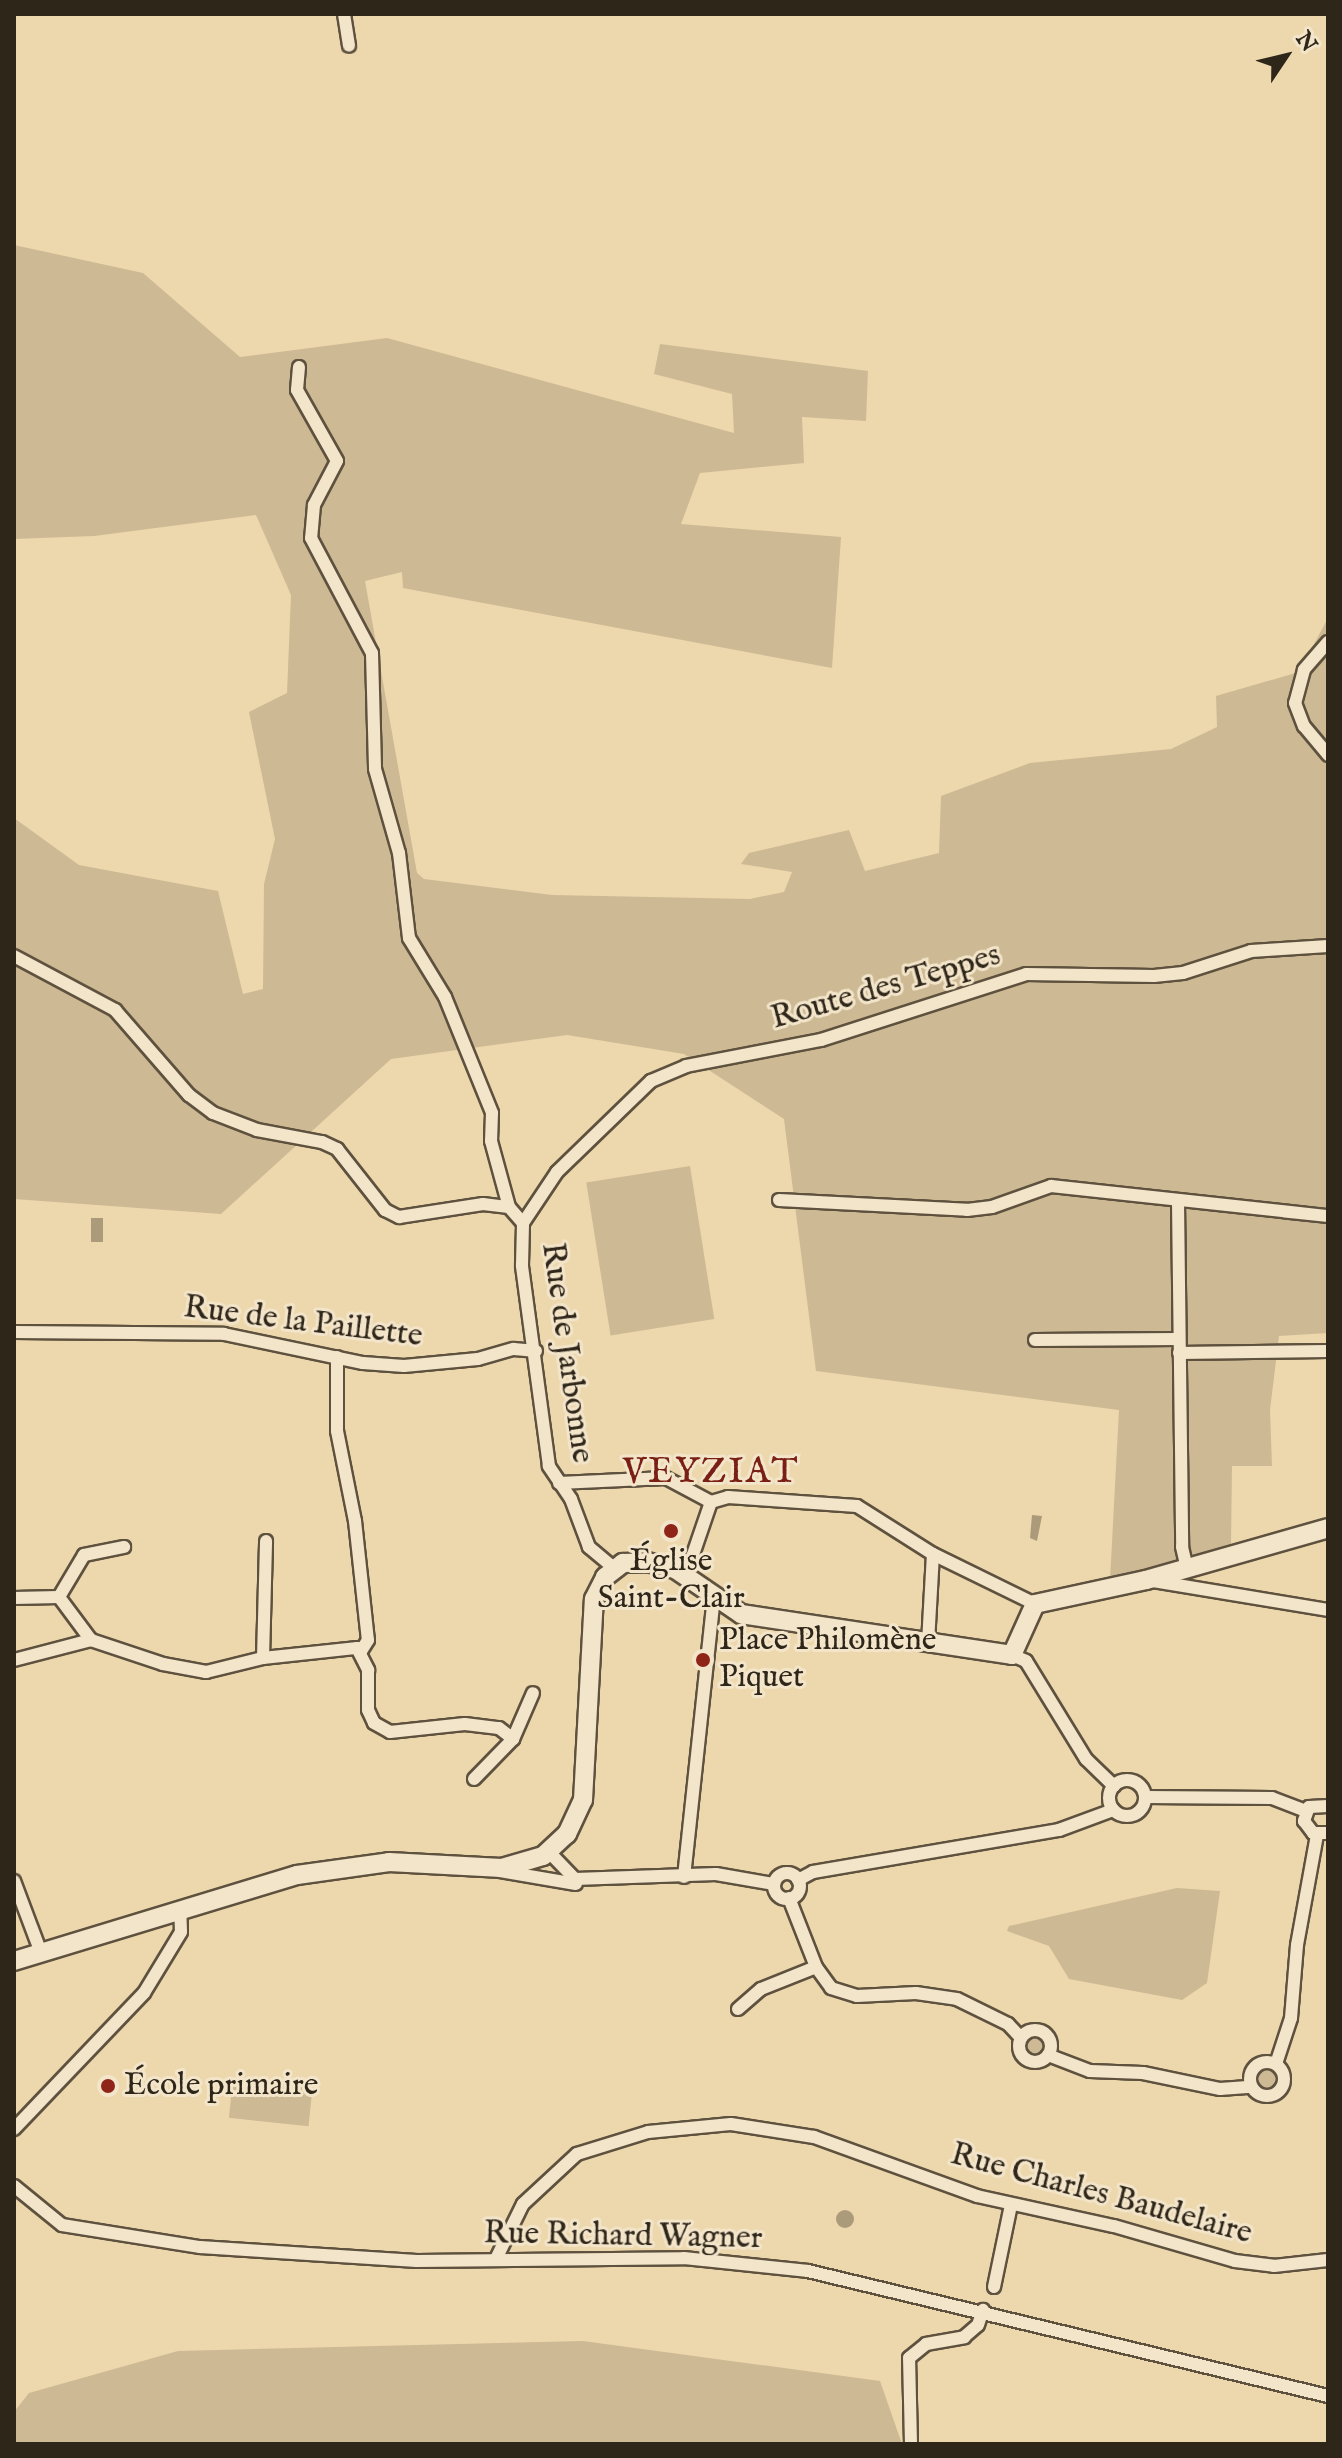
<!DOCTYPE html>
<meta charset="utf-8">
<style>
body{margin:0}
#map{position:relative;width:1342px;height:2458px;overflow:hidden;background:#edd7ad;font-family:"IM FELL English",serif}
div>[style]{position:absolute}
.green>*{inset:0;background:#cdb994;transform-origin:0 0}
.round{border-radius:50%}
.water>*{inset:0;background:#ac9b7b;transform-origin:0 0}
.roads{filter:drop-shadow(2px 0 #5e523f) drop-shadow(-2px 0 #5e523f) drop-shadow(0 2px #5e523f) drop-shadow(0 -2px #5e523f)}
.street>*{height:12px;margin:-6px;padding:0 6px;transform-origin:6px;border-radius:6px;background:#f3e5ca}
.street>.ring{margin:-6px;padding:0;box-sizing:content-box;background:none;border:12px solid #f3e5ca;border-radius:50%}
.secondary>*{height:18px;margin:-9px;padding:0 9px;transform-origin:9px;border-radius:9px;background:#f3e5ca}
.dots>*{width:22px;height:22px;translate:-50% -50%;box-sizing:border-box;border:4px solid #f3e5ca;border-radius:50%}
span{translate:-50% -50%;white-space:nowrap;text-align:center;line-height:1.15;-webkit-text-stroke:6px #f3e5ca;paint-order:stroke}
.street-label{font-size:32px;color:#2f261a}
.poi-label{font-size:32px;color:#2f261a}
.left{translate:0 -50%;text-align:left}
.quarter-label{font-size:36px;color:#7a1f14;letter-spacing:2px}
.frame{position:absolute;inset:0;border:16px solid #2f261a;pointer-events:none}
.north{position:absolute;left:1246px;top:16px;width:80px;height:80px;-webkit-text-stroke:6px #f3e5ca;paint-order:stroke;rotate:55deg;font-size:22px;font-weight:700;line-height:32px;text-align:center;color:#2f261a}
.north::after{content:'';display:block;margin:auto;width:28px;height:36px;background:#2f261a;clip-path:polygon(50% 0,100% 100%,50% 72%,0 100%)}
</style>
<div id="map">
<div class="green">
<i style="clip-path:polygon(14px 245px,143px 273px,240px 357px,387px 338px,734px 433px,732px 394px,654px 374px,660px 344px,868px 371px,866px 421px,802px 417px,804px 463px,700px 473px,681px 524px,841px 537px,832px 668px,403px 588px,402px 572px,365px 581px,417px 873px,424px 879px,552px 895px,750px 899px,784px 892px,792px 872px,741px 864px,749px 853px,849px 830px,865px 871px,939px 853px,941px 796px,1030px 763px,1171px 749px,1217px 727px,1216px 696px,1299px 672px,1328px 618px,1328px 1333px,1279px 1336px,1270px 1410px,1272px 1466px,1232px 1466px,1231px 1544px,1110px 1580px,1119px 1410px,816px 1371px,784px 1119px,684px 1054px,567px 1035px,391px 1059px,221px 1214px,14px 1199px,14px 818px,79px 865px,218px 891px,243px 994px,263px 989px,264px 884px,275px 839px,249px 712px,287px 693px,291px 595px,256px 515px,94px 536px,14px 539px)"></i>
<i style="left:690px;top:1166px;width:155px;height:105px;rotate:81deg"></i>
<i style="clip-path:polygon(1177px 1888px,1220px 1891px,1207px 1983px,1182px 2000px,1069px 1979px,1049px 1946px,1007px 1931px,1009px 1926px)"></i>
<i class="round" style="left:1026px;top:2037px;width:18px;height:18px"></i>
<i class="round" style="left:1256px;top:2068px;width:22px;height:22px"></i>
<i style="left:233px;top:2079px;width:80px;height:39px;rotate:6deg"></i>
<i style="clip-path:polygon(583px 2341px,880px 2381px,902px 2444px,14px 2444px,14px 2412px,29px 2393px,178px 2351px)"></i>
</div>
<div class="water">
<i style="left:91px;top:1218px;width:12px;height:24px"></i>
<i style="clip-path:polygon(1032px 1515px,1042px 1516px,1037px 1541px,1030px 1538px)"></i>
<i class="round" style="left:836px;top:2210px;width:18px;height:18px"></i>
</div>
<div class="roads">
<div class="street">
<i style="left:344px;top:14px;width:32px;rotate:81deg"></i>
<i style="left:299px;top:367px;width:23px;rotate:95deg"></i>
<i style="left:297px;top:390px;width:81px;rotate:60.6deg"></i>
<i style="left:337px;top:461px;width:50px;rotate:117.6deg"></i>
<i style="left:314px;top:505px;width:33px;rotate:95deg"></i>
<i style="left:311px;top:538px;width:130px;rotate:62.1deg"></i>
<i style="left:372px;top:653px;width:116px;rotate:88.5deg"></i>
<i style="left:375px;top:769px;width:87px;rotate:74.1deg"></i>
<i style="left:399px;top:853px;width:86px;rotate:83.3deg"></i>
<i style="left:409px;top:938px;width:69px;rotate:58.6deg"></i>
<i style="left:445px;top:997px;width:125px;rotate:67.9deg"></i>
<i style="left:492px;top:1113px;width:28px;rotate:92deg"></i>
<i style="left:491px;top:1141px;width:68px;rotate:74.7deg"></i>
<i style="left:1328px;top:642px;width:37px;rotate:131deg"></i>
<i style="left:1304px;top:670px;width:34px;rotate:105deg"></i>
<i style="left:1295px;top:703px;width:25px;rotate:69deg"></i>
<i style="left:1304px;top:726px;width:38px;rotate:50deg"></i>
<i style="left:14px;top:956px;width:115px;rotate:28.1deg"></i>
<i style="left:115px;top:1010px;width:113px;rotate:49deg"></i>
<i style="left:189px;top:1095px;width:30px;rotate:37deg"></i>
<i style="left:213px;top:1113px;width:47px;rotate:21.1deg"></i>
<i style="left:257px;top:1130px;width:66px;rotate:10.5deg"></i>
<i style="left:322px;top:1142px;width:17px;rotate:25deg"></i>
<i style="left:337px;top:1149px;width:78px;rotate:51.8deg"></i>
<i style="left:385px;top:1210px;width:16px;rotate:27deg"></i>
<i style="left:399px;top:1217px;width:85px;rotate:-8.8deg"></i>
<i style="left:483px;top:1204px;width:26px;rotate:7deg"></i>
<i style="left:509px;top:1207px;width:21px;rotate:49deg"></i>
<i style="left:779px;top:1200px;width:188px;rotate:3deg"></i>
<i style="left:967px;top:1210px;width:25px;rotate:-7deg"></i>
<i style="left:992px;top:1207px;width:63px;rotate:-19.6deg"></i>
<i style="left:1051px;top:1186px;width:279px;rotate:6.2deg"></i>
<i style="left:1178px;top:1202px;width:345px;rotate:89.3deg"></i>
<i style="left:1182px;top:1547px;width:23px;rotate:77deg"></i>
<i style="left:14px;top:1332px;width:210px;rotate:0.5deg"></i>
<i style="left:224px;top:1334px;width:142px;rotate:11.8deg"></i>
<i style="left:363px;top:1363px;width:41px;rotate:4.2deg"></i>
<i style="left:404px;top:1366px;width:74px;rotate:-5.4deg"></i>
<i style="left:478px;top:1359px;width:37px;rotate:-16deg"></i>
<i style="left:514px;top:1349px;width:22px;rotate:5deg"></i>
<i style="left:1035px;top:1340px;width:143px;rotate:-0.4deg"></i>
<i style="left:1179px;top:1353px;width:149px;rotate:-0.8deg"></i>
<i style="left:337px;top:1357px;width:74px;rotate:90deg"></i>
<i style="left:337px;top:1431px;width:92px;rotate:78.7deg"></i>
<i style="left:355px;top:1521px;width:120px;rotate:83.8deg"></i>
<i style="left:368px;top:1640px;width:13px;rotate:122deg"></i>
<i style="left:559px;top:1483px;width:107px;rotate:-2.7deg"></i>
<i style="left:666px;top:1478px;width:51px;rotate:28.1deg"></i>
<i style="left:711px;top:1502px;width:18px;rotate:-16deg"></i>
<i style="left:728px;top:1497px;width:129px;rotate:4deg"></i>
<i style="left:857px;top:1506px;width:90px;rotate:32.3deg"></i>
<i style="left:933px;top:1554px;width:114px;rotate:26.1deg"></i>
<i style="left:614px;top:1568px;width:33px;rotate:-140deg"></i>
<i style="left:589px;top:1547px;width:51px;rotate:-110.6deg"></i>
<i style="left:571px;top:1499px;width:40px;rotate:-124deg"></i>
<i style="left:549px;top:1466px;width:203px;rotate:-97.7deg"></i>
<i style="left:522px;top:1265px;width:42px;rotate:-88.6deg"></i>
<i style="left:523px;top:1223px;width:61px;rotate:-56.3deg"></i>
<i style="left:557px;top:1172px;width:131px;rotate:-44.1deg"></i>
<i style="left:651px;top:1081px;width:38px;rotate:-23deg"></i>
<i style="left:686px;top:1066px;width:137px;rotate:-10.9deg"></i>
<i style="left:821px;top:1040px;width:215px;rotate:-17.8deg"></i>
<i style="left:1026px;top:974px;width:128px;rotate:0.9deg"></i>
<i style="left:1154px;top:976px;width:29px;rotate:-6deg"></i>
<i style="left:1183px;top:973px;width:71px;rotate:-17.9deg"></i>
<i style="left:1251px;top:951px;width:77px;rotate:-3.7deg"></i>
<i style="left:686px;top:1575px;width:77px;rotate:-71.1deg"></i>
<i style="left:1153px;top:1581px;width:177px;rotate:9.4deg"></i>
<i style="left:59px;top:1597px;width:49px;rotate:-59.2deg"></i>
<i style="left:84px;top:1555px;width:41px;rotate:-11.3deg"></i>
<i style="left:14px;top:1598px;width:45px;rotate:-1.3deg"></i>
<i style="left:59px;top:1597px;width:54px;rotate:53.3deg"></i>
<i style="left:928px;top:1643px;width:89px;rotate:-86.8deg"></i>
<i style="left:1012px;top:1655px;width:15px;rotate:23deg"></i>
<i style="left:1026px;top:1661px;width:115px;rotate:58.5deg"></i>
<i style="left:1086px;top:1759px;width:39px;rotate:44deg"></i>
<i style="left:263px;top:1658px;width:117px;rotate:-88.5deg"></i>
<i style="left:14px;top:1660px;width:80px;rotate:-14.6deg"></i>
<i style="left:91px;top:1640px;width:76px;rotate:18.4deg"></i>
<i style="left:163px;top:1664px;width:44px;rotate:10.5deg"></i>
<i style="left:206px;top:1672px;width:59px;rotate:-13.8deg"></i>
<i style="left:263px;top:1658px;width:95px;rotate:-6.1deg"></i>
<i style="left:357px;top:1648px;width:25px;rotate:63deg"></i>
<i style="left:368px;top:1670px;width:40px;rotate:90deg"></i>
<i style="left:368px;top:1710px;width:14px;rotate:65deg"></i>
<i style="left:374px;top:1723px;width:18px;rotate:29deg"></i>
<i style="left:390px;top:1732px;width:75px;rotate:-6.1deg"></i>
<i style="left:465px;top:1724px;width:34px;rotate:7deg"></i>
<i style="left:499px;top:1728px;width:18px;rotate:38deg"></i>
<i style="left:474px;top:1779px;width:56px;rotate:-45.7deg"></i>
<i style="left:513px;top:1739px;width:50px;rotate:-66.5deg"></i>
<i class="ring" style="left:1109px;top:1780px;width:24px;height:24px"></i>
<i style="left:1146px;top:1797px;width:126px;rotate:0.5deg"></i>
<i style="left:1272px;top:1798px;width:36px;rotate:21deg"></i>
<i style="left:1328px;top:1806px;width:19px;rotate:177deg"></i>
<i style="left:1309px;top:1807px;width:15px;rotate:110deg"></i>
<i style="left:1304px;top:1821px;width:15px;rotate:53deg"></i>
<i style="left:1313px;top:1833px;width:15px"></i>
<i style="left:549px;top:1852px;width:37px;rotate:46deg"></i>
<i style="left:575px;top:1879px;width:141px;rotate:-2deg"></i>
<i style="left:716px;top:1874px;width:59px;rotate:9.8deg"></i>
<i style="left:500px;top:1871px;width:77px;rotate:9.7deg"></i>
<i class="ring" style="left:774px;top:1873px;width:14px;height:14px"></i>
<i style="left:684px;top:1877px;width:283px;rotate:-83.9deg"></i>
<i style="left:798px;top:1880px;width:17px;rotate:-28deg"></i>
<i style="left:813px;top:1872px;width:250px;rotate:-9.7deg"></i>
<i style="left:1059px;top:1830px;width:58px;rotate:-20.3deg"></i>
<i style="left:14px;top:1881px;width:77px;rotate:69.4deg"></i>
<i style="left:789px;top:1898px;width:74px;rotate:68.6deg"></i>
<i style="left:816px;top:1967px;width:26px;rotate:54deg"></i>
<i style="left:831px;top:1988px;width:27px;rotate:17deg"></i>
<i style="left:857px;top:1996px;width:59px;rotate:-2.9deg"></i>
<i style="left:916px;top:1993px;width:41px;rotate:8.3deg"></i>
<i style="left:957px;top:1999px;width:57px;rotate:26.1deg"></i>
<i style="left:1008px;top:2024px;width:19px;rotate:47deg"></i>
<i style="left:738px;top:2009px;width:30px;rotate:-41deg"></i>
<i style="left:761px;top:1989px;width:59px;rotate:-21.8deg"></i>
<i class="ring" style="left:1019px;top:2030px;width:20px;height:20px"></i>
<i style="left:1048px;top:2055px;width:45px;rotate:20.9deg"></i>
<i style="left:1090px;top:2071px;width:53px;rotate:2.2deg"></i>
<i style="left:1143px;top:2073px;width:79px;rotate:11.7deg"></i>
<i style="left:1220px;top:2089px;width:31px;rotate:-4deg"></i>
<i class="ring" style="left:1250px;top:2062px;width:22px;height:22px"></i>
<i style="left:1276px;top:2064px;width:48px;rotate:-71.9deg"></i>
<i style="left:1291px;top:2018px;width:73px;rotate:-85.3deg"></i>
<i style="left:1297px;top:1945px;width:112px;rotate:-79.7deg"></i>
<i style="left:14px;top:2129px;width:188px;rotate:-46.3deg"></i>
<i style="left:144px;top:1993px;width:71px;rotate:-58.8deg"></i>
<i style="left:181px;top:1932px;width:23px;rotate:-92deg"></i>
<i style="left:14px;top:2186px;width:62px;rotate:39.1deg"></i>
<i style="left:62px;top:2225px;width:140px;rotate:9.1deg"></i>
<i style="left:200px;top:2247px;width:217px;rotate:3.7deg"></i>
<i style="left:417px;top:2261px;width:267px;rotate:-0.6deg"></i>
<i style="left:684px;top:2258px;width:125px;rotate:6deg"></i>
<i style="left:808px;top:2271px;width:535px;rotate:13.52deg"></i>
<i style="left:496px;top:2259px;width:61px;rotate:-63.9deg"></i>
<i style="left:523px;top:2204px;width:74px;rotate:-42.8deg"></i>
<i style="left:577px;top:2154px;width:74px;rotate:-17.2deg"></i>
<i style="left:648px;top:2132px;width:83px;rotate:-5.5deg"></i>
<i style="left:731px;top:2124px;width:84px;rotate:8.9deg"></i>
<i style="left:814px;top:2137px;width:173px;rotate:19.9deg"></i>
<i style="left:977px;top:2196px;width:140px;rotate:12.4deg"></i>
<i style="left:1114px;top:2226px;width:126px;rotate:16.1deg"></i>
<i style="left:1235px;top:2261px;width:39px;rotate:7deg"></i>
<i style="left:1274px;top:2266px;width:54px;rotate:-6.3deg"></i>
<i style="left:994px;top:2287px;width:84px;rotate:-78.3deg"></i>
<i style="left:911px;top:2444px;width:86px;rotate:-91.3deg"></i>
<i style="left:909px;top:2358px;width:22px;rotate:-39deg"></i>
<i style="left:926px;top:2344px;width:39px;rotate:-10deg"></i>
<i style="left:964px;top:2337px;width:18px;rotate:-41deg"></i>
<i style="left:978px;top:2325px;width:16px;rotate:-72deg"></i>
</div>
<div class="secondary">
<i style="left:14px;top:1961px;width:296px;rotate:-16.9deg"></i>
<i style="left:297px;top:1875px;width:93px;rotate:-8deg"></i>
<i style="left:389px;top:1862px;width:113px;rotate:3deg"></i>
<i style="left:502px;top:1868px;width:43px;rotate:-16.3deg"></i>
<i style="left:543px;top:1856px;width:33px;rotate:-43deg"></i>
<i style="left:567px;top:1834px;width:38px;rotate:-65deg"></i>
<i style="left:583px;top:1800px;width:201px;rotate:-86.9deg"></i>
<i style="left:594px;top:1599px;width:25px;rotate:-63deg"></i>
<i style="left:605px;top:1577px;width:23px;rotate:-38deg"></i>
<i style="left:623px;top:1563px;width:24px;rotate:-2deg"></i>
<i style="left:647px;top:1562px;width:29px;rotate:14deg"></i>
<i style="left:675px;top:1569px;width:80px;rotate:34.3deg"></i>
<i style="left:741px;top:1614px;width:274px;rotate:8.6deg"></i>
<i style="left:1012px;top:1655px;width:56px;rotate:-65.7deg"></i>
<i style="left:1035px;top:1604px;width:114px;rotate:-12.2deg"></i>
<i style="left:1146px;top:1580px;width:189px;rotate:-15.9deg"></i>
</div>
</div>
<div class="dots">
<i style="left:671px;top:1531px;background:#8f2418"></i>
<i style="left:703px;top:1660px;background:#8f2418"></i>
<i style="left:108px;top:2086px;background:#8f2418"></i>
</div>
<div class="street-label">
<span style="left:886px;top:988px;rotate:-16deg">Route des Teppes</span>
<span style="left:303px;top:1323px;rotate:7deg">Rue de la Paillette</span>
<span style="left:566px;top:1353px;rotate:82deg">Rue de Jarbonne</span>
<span style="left:1101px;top:2195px;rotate:15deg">Rue Charles Baudelaire</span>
<span style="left:623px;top:2237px;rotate:1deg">Rue Richard Wagner</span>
</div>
<div class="poi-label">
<span style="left:671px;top:1581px">Église<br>Saint-Clair</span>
<span class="left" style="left:719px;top:1660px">Place Philomène<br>Piquet</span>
<span class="left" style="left:124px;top:2086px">École primaire</span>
</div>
<div class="quarter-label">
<span style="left:711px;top:1473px">VEYZIAT</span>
</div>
<div class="frame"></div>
<div class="north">N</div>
</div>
